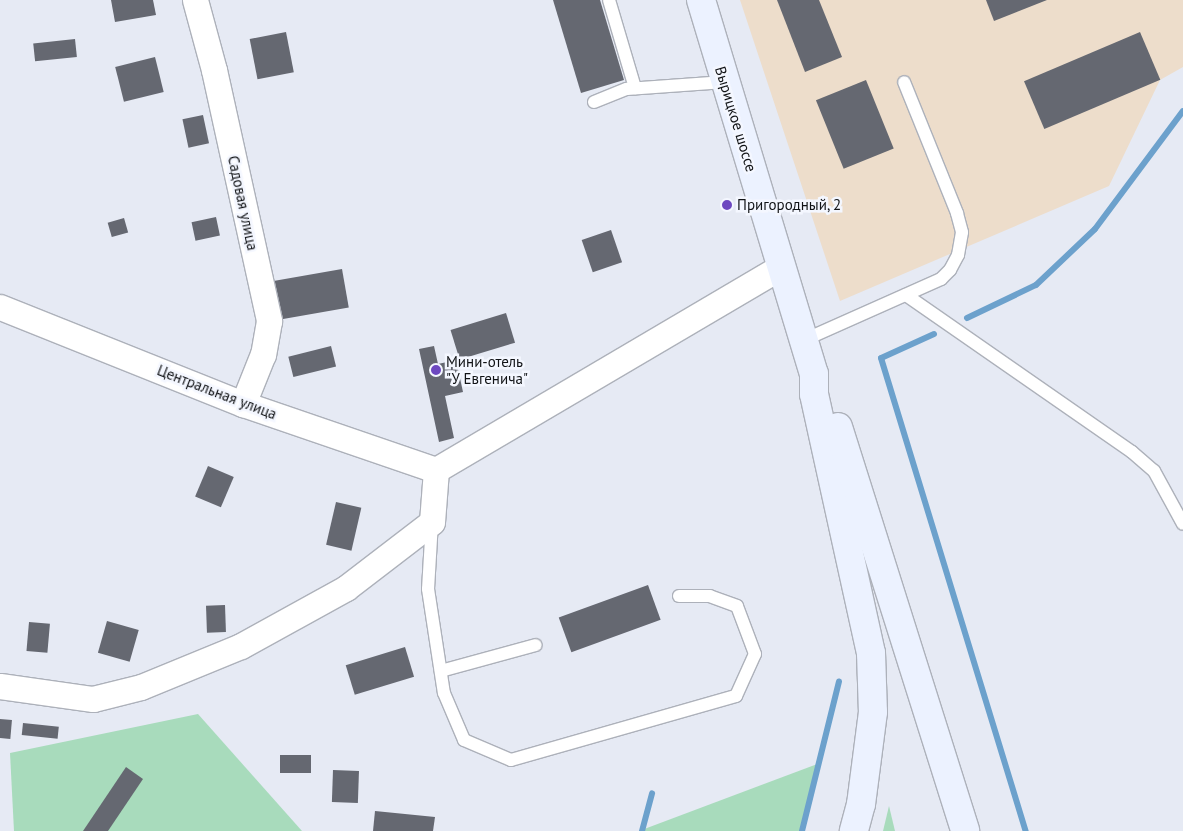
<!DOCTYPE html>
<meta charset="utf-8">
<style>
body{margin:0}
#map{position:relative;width:1183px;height:831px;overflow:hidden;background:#e6eaf4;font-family:"PT Sans",sans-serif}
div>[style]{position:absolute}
.industrial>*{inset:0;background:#edddcb}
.green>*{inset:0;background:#a8dbbc}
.stream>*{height:6px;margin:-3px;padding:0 3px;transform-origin:3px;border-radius:3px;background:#6ca1cc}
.building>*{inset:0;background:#656871;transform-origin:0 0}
.roads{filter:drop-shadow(1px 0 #adb1ba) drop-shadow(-1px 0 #adb1ba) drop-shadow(0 1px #adb1ba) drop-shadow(0 -1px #adb1ba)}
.lane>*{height:12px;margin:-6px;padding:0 6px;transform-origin:6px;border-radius:6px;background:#fff}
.street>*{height:25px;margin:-12.5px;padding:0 12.5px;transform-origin:12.5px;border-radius:12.5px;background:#fff}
.secondary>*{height:28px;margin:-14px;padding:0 14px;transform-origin:14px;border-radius:14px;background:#ecf2ff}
.dots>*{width:14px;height:14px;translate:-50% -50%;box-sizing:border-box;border:2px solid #f4f7ff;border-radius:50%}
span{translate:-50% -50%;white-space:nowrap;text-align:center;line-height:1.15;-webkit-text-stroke:5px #f4f7ff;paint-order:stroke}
.street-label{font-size:15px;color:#111316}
.poi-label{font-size:15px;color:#111316}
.left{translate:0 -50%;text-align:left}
</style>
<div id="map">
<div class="industrial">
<i style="clip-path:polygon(740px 0,1183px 0,1183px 67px,1160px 80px,1109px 186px,840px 301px)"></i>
</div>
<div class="green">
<i style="clip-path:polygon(198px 714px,302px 831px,14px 831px,10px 753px)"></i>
<i style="clip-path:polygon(820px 763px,802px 831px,639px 831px)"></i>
<i style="clip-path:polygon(889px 806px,895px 831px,883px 831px)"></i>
</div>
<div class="stream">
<i style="left:967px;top:318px;width:76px;rotate:-25.6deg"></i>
<i style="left:1036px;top:285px;width:81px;rotate:-43.5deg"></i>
<i style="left:1095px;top:229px;width:147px;rotate:-53.3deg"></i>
<i style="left:934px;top:334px;width:58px;rotate:155.6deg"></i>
<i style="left:881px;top:358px;width:495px;rotate:73deg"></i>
<i style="left:642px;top:831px;width:39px;rotate:-75deg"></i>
<i style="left:802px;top:831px;width:154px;rotate:-76.1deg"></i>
</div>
<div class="building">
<i style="clip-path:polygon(111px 0,153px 0,156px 15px,115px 22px)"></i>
<i style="clip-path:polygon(553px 0,600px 0,624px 80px,581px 93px)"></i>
<i style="clip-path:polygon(777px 0,819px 0,842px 57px,805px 72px)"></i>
<i style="clip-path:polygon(986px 0,1047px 0,994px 21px)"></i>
<i style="left:286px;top:32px;width:41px;height:37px;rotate:79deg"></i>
<i style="left:1140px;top:32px;width:52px;height:126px;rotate:67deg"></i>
<i style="left:75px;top:39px;width:18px;height:42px;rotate:84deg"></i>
<i style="left:155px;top:57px;width:36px;height:41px;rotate:76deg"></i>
<i style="left:866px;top:80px;width:74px;height:54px;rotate:68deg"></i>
<i style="left:203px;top:115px;width:29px;height:21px;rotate:78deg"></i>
<i style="left:216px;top:217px;width:19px;height:25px;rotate:78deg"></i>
<i style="left:124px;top:218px;width:15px;height:17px;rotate:74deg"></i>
<i style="left:611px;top:230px;width:34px;height:31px;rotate:71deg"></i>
<i style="left:342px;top:269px;width:39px;height:71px;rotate:80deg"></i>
<i style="left:506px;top:313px;width:31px;height:58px;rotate:73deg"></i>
<i style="left:331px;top:346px;width:21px;height:44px;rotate:76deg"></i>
<i style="clip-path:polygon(434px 346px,438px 364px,456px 360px,463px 392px,445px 396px,454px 438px,439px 442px,419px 349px)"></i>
<i style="left:208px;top:466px;width:28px;height:33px;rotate:23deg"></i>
<i style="left:336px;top:502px;width:26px;height:44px;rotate:13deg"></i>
<i style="left:648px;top:585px;width:37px;height:95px;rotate:70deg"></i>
<i style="left:225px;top:605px;width:27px;height:19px;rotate:88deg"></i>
<i style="left:107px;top:621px;width:33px;height:33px;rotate:16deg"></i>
<i style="left:29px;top:622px;width:21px;height:29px;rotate:5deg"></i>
<i style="left:405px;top:647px;width:31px;height:62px;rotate:73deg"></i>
<i style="left:0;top:719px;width:12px;height:19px;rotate:5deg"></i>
<i style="left:23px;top:723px;width:36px;height:12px;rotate:6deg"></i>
<i style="left:280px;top:755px;width:31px;height:18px"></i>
<i style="clip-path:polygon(126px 767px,143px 779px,108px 831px,83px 831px)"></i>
<i style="left:333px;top:770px;width:26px;height:32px;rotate:2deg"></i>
<i style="clip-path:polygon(375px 811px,435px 817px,433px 831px,373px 831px)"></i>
</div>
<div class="roads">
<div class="lane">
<i style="left:609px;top:0;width:92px;rotate:73.5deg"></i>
<i style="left:594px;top:102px;width:35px;rotate:-22deg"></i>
<i style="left:627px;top:89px;width:98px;rotate:-4.1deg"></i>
<i style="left:906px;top:295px;width:275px;rotate:34.8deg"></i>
<i style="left:1132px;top:452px;width:29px;rotate:41deg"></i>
<i style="left:1154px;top:471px;width:60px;rotate:61.3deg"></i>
<i style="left:804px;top:340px;width:150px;rotate:-24deg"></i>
<i style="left:941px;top:279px;width:13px;rotate:-45deg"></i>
<i style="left:950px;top:270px;width:17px;rotate:-62deg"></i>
<i style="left:958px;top:255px;width:23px;rotate:-80deg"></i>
<i style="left:962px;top:232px;width:20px;rotate:-105deg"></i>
<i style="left:957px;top:213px;width:141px;rotate:-112deg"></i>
<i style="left:432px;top:522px;width:67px;rotate:93.4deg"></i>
<i style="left:428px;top:589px;width:105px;rotate:81.3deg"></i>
<i style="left:444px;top:693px;width:51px;rotate:66.9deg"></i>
<i style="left:464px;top:740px;width:51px;rotate:23.1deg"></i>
<i style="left:511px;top:760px;width:234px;rotate:-15.9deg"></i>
<i style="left:736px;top:696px;width:46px;rotate:-65.7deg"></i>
<i style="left:755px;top:654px;width:51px;rotate:-110.6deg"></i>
<i style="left:737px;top:606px;width:29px;rotate:-160deg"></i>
<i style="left:710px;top:596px;width:31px;rotate:180deg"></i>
<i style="left:441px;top:671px;width:98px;rotate:-15.3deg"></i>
</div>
<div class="street">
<i style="left:195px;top:0;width:73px;rotate:74.8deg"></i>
<i style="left:214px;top:70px;width:257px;rotate:77.6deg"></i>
<i style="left:269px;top:321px;width:34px;rotate:100deg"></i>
<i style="left:263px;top:354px;width:54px;rotate:111.8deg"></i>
<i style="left:0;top:307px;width:262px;rotate:21.8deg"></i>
<i style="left:243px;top:404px;width:204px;rotate:18.9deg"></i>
<i style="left:436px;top:470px;width:400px;rotate:-30.5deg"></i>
<i style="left:0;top:686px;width:94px;rotate:8deg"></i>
<i style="left:93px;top:699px;width:49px;rotate:-14deg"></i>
<i style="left:141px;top:687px;width:108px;rotate:-22.3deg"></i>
<i style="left:241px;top:646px;width:120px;rotate:-28.9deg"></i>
<i style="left:346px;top:588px;width:108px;rotate:-37.5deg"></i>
<i style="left:432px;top:522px;width:52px;rotate:-85.6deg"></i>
</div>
<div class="secondary">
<i style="left:701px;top:0;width:391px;rotate:73.2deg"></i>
<i style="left:814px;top:374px;width:20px;rotate:90deg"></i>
<i style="left:814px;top:394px;width:265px;rotate:77.6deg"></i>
<i style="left:871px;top:653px;width:59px;rotate:88.1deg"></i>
<i style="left:873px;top:712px;width:93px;rotate:97.4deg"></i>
<i style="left:861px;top:804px;width:28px;rotate:105deg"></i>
<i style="left:838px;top:427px;width:423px;rotate:72.5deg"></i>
</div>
</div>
<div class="dots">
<i style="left:727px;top:205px;background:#6d48c0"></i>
<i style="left:436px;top:370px;background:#6d48c0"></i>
</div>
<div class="street-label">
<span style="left:736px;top:119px;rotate:73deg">Вырицкое шоссе</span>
<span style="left:243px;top:203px;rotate:78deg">Садовая улица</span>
<span style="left:217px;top:392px;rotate:21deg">Центральная улица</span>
</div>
<div class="poi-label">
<span class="left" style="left:737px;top:205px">Пригородный, 2</span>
<span class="left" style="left:446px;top:370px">Мини-отель<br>"У Евгенича"</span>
</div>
</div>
